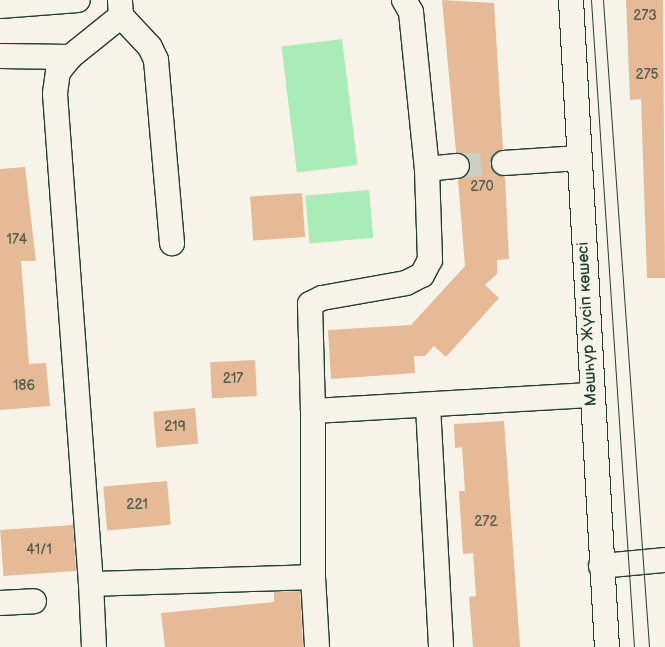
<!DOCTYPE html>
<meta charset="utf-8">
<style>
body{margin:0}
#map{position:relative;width:665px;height:647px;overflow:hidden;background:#f7f3e8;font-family:"Balsamiq Sans",sans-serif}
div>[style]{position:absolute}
.green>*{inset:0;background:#a9ecb7;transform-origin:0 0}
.building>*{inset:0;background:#e6ba97;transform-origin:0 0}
.minor-tunnel>*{height:24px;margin-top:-12px;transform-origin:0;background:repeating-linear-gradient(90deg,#cccfc4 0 24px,transparent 0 36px)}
.roads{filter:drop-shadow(1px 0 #1f3d34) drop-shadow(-1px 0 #1f3d34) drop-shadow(0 1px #1f3d34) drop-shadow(0 -1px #1f3d34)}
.minor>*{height:24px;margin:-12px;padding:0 12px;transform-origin:12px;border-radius:12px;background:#f7f3e8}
.tram>*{height:1px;margin:-0.5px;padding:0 0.5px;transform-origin:0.5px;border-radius:0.5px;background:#1f3d34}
span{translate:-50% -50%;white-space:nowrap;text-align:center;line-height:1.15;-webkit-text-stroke:5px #f7f3e8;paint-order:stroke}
.number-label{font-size:14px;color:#515c4d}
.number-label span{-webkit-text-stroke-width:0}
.street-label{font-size:16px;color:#1f3d34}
</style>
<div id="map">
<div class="green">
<i style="left:342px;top:39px;width:127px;height:61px;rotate:83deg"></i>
<i style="left:369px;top:190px;width:48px;height:64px;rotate:85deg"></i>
</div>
<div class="building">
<i style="clip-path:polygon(442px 0,494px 3px,503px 149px,496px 152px,490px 163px,493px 171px,505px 177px,509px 259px,497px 260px,497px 274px,485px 285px,499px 298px,446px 357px,434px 346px,425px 356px,414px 356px,415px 373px,331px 379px,328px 330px,411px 325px,465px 266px,458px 180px,465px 177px,471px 165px,468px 158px,456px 152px)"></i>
<i style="clip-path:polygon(626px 0,663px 0,665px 278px,647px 278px,641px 99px,630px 100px)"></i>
<i style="clip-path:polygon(25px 167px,36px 261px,21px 261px,29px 364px,46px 363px,50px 406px,0 410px,0 169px)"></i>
<i style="left:302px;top:193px;width:44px;height:52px;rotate:86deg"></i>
<i style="left:255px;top:360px;width:36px;height:45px;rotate:87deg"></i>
<i style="left:195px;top:408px;width:36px;height:42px;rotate:85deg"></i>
<i style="clip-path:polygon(504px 421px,520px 647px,473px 647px,469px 597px,476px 596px,473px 553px,463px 554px,459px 491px,465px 491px,462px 447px,455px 448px,454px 424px)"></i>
<i style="left:167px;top:481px;width:44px;height:64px;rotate:85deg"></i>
<i style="left:73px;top:525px;width:46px;height:73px;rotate:86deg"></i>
<i style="clip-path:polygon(300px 591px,303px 647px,165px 647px,161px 613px,274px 602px,274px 592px)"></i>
</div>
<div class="minor-tunnel">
<i style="left:457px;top:166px;width:47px;rotate:-3.7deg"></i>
</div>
<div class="roads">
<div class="minor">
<i style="left:404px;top:0;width:14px;rotate:60deg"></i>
<i style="left:411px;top:12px;width:158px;rotate:84.2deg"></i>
<i style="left:427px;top:169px;width:30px;rotate:-6deg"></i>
<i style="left:571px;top:0;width:648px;rotate:86.82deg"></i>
<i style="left:120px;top:1px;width:15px;rotate:86deg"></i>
<i style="left:121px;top:16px;width:42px;rotate:46.9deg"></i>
<i style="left:150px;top:47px;width:14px;rotate:65deg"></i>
<i style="left:156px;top:60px;width:184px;rotate:85deg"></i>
<i style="left:0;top:6px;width:78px;rotate:-4.4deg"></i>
<i style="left:0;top:56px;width:70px;rotate:0.8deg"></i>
<i style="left:504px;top:163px;width:75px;rotate:-3.8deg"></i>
<i style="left:428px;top:406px;width:241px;rotate:86.9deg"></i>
<i style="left:313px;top:411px;width:107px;rotate:-91.6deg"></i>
<i style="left:310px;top:304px;width:13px;rotate:-27deg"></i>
<i style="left:322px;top:298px;width:85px;rotate:-10.1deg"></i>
<i style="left:406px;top:283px;width:18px;rotate:-27deg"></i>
<i style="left:422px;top:275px;width:17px;rotate:-62deg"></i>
<i style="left:430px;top:260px;width:91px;rotate:-91.9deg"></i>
<i style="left:601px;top:566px;width:64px;rotate:-5.4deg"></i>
<i style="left:313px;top:577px;width:70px;rotate:86.7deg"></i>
<i style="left:91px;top:584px;width:492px;rotate:-94.2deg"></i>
<i style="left:55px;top:93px;width:21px;rotate:-82deg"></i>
<i style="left:58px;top:72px;width:19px;rotate:-51deg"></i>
<i style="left:70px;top:57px;width:65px;rotate:-38.8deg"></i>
<i style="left:0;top:603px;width:34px;rotate:-3deg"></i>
<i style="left:94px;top:647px;width:63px;rotate:-92.7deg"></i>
<i style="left:91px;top:584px;width:222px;rotate:-1.8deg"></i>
<i style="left:313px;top:577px;width:166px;rotate:-90deg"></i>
<i style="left:313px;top:411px;width:278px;rotate:-3.3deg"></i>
</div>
</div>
<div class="tram">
<i style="left:591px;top:0;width:648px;rotate:86.2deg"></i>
<i style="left:603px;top:0;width:649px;rotate:85.93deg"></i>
</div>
<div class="number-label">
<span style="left:645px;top:16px">273</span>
<span style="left:647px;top:75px">275</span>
<span style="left:482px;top:187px">270</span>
<span style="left:17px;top:240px">174</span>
<span style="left:233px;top:379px">217</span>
<span style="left:24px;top:386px">186</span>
<span style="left:175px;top:427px">219</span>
<span style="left:137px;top:505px">221</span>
<span style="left:486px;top:522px">272</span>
<span style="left:39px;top:550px">41/1</span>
</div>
<div class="street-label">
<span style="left:588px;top:324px;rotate:-93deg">Мәшһүр Жүсіп көшесі</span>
</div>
</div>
